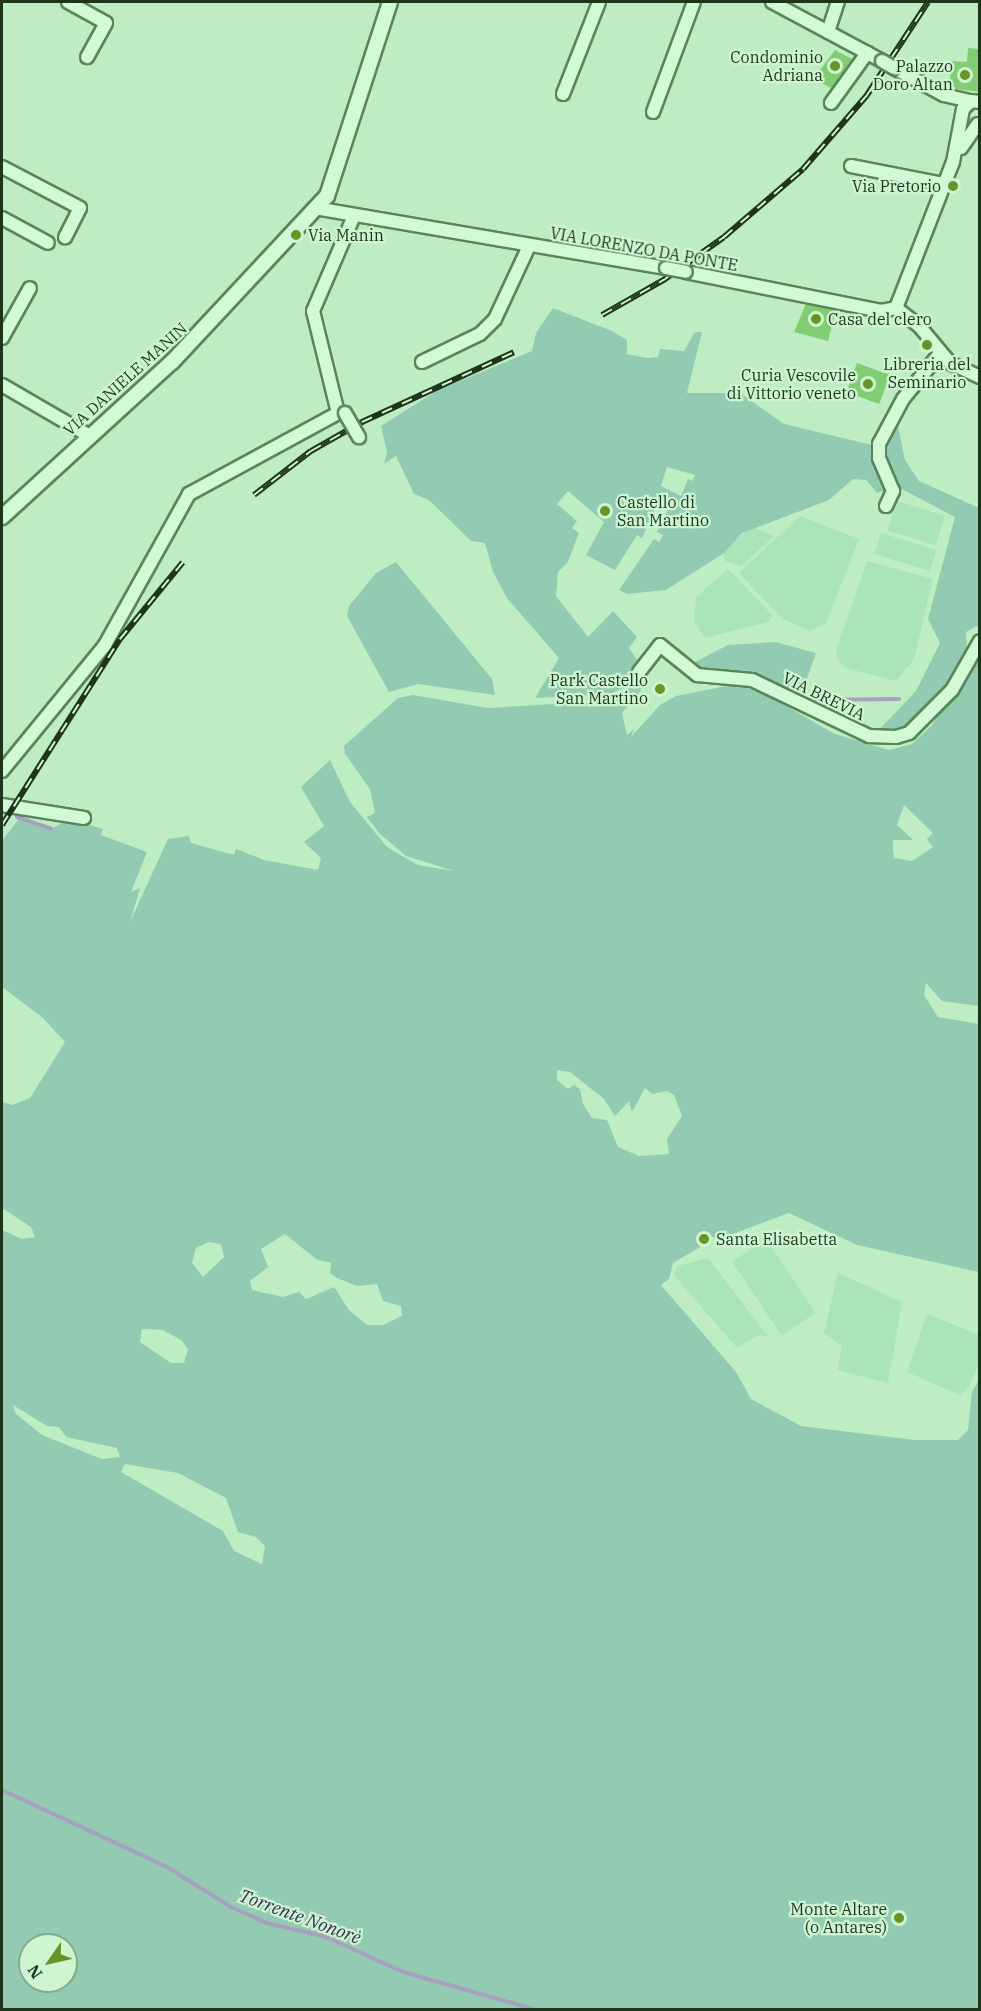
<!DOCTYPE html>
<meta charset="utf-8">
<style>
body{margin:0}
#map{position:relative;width:981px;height:2011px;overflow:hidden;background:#beedc4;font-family:"IBM Plex Serif",serif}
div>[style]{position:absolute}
.farmland>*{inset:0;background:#abe3ba;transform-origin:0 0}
.green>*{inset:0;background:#92cbb1}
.stream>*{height:4px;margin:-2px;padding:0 2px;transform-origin:2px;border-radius:2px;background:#a5a1bf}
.building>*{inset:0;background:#82cc73;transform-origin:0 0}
.roads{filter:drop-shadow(2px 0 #598557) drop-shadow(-2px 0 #598557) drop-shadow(0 2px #598557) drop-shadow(0 -2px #598557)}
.minor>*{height:12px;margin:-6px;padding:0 6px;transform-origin:6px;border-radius:6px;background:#d1f9d6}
.tertiary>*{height:14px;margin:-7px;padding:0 7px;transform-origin:7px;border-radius:7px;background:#d1f9d6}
.rail>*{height:6px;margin-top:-3px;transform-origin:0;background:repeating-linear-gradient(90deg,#cdf5d2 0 11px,#1e351b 0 22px);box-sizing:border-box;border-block:2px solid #1e351b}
.bridges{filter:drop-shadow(2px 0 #598557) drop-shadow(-2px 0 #598557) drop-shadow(0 2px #598557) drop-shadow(0 -2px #598557)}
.minor-bridge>*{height:12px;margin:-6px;padding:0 6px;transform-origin:6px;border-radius:6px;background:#d1f9d6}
.dots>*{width:16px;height:16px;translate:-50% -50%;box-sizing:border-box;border:3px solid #cdf5d2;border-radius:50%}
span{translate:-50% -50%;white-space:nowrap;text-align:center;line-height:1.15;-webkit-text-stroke:4.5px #cdf5d2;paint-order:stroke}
.poi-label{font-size:16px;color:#1e351b}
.right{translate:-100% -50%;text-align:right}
.left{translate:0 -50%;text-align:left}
.street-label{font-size:16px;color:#1e351b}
.water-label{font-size:18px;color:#3a2b55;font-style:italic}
.frame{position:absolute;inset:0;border:3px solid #1e351b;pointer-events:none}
.north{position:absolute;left:18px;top:1933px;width:60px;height:60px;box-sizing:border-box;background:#cdf5d2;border:2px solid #87a889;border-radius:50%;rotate:236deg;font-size:16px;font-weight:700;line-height:24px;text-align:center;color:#1e351b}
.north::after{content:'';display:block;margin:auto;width:21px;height:27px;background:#679427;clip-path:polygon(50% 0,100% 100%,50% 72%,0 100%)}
</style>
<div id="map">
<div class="farmland">
<i style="left:897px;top:501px;width:50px;height:31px;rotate:17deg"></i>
<i style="clip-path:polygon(800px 516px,859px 539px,826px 623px,810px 631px,783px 619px,739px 573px)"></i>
<i style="clip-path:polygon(751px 527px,774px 536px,741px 566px,725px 561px,723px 551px)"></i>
<i style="left:881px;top:533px;width:58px;height:22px;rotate:17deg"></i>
<i style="clip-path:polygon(867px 561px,933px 579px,914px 659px,896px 681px,846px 668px,838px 660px,836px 651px)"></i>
<i style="clip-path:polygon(728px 569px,773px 616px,768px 622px,705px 638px,694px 621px,696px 597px)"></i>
<i style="left:766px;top:1239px;width:89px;height:41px;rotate:56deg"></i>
<i style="clip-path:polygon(708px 1258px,768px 1336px,758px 1335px,737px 1348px,673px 1274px,678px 1266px)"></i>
<i style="clip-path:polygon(838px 1273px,902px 1302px,888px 1383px,837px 1370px,842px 1346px,824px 1333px)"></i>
<i style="clip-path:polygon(927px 1314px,979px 1335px,979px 1362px,969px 1387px,960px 1395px,907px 1372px)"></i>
</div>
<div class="green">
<i style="clip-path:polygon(evenodd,553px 308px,612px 331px,627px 340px,627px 354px,647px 358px,658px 357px,660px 349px,684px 351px,695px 332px,702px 332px,687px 393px,740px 393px,784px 424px,872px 445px,886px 490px,877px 493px,866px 480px,853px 479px,829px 500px,742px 533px,724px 553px,666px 590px,627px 594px,619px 590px,654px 539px,659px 542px,663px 535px,657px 532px,670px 506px,659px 500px,642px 538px,637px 535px,615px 570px,586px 555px,604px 522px,568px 491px,557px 504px,577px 521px,572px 528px,579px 533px,568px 562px,558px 572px,556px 596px,588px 637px,613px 611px,637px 637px,629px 648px,639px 663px,638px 670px,623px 688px,610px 694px,535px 698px,559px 658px,507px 598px,493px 572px,485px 543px,471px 541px,429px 500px,414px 494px,396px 456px,384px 464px,387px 452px,381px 426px,438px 390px,532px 351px,536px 333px,553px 308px,667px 467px,695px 475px,692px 481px,688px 479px,681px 496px,661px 486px,667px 467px)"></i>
<i style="clip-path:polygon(898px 427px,905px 460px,919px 481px,979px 508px,979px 625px,966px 632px,967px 652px,953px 682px,904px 732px,877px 732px,916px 691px,940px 643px,928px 619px,955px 517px,894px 485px,884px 451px,889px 433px)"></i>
<i style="clip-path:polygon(396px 562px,492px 679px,495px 695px,418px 684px,389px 692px,347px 616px,349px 606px,376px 573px)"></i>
<i style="clip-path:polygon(775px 642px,816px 653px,801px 695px,746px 678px,702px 673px,693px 663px,728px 645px)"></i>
<i style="clip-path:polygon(evenodd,979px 653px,979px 1006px,942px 1001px,926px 983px,924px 995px,938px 1017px,979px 1024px,979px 1272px,857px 1245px,789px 1213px,722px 1238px,700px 1236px,700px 1247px,673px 1263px,669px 1279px,661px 1285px,736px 1372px,751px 1399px,801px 1426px,915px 1440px,958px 1440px,968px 1430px,972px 1392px,979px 1380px,979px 2009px,2px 2009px,2px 1230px,22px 1239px,35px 1237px,31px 1227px,2px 1208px,2px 1102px,12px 1105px,30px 1098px,65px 1042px,43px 1018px,2px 987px,2px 841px,21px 816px,51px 829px,70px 819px,103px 829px,101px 835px,147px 852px,131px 892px,140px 888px,130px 922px,168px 839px,189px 836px,191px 843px,234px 855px,236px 849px,264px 860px,318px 870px,321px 858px,304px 842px,324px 826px,301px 787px,330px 760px,350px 802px,387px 847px,418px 865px,454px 871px,406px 856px,379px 833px,367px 817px,375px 813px,370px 789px,345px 754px,344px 746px,398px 698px,413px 695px,488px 708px,587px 702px,612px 700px,641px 679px,641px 690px,622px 713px,627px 735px,634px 729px,631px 737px,660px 705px,676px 696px,737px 684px,772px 698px,835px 734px,889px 750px,912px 744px,932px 725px,979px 653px,904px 805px,933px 833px,927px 839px,933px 847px,912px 861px,894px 858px,893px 851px,893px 840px,913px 840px,897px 825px,904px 805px,979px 653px,557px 1070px,570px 1072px,604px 1099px,615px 1116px,629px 1101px,632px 1112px,645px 1088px,652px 1094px,667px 1091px,674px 1095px,682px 1116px,667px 1139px,669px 1154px,639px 1156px,618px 1147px,607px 1120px,592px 1118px,583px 1104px,580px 1089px,574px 1085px,568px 1089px,557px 1080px,557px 1070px,979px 653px,285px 1234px,316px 1259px,331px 1263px,330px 1273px,337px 1278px,357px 1286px,377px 1284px,383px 1301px,401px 1306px,402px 1316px,383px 1325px,367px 1325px,349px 1310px,334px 1287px,306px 1299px,299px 1292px,283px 1297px,252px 1290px,250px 1281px,268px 1267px,261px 1249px,285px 1234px,979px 653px,209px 1242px,221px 1244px,224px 1257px,203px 1277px,192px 1263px,196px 1248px,209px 1242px,979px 653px,142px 1329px,163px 1330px,181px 1340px,188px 1349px,184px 1363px,171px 1363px,140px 1342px,142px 1329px,979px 653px,13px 1405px,47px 1426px,59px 1427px,66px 1437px,117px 1448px,120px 1457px,102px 1459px,42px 1435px,16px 1414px,13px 1405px,979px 653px,125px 1464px,178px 1473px,226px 1498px,238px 1532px,256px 1537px,265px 1546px,262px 1564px,234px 1551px,223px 1531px,121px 1472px,125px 1464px,979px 653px,30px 1945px,66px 1945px,66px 1981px,30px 1981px,30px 1945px)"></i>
</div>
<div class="stream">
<i style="left:811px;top:700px;width:88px;rotate:-0.7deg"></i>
<i style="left:2px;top:811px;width:3px;rotate:18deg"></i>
<i style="left:17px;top:817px;width:36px;rotate:19deg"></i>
<i style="left:2px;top:1790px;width:182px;rotate:25deg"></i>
<i style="left:167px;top:1867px;width:75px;rotate:32deg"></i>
<i style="left:231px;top:1907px;width:39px;rotate:24deg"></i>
<i style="left:267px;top:1923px;width:61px;rotate:13.3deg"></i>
<i style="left:326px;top:1937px;width:85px;rotate:24.4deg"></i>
<i style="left:403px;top:1972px;width:138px;rotate:15.9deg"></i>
</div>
<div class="building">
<i style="clip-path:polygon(968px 48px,980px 49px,980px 92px,949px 88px,952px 61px,967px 62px)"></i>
<i style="clip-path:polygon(835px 50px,852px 59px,831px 88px,822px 83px,820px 70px)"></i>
<i style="clip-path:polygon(806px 304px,836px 310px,828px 341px,794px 332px)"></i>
<i style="left:857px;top:363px;width:35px;height:31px;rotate:20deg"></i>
</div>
<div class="roads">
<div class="minor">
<i style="left:68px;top:2px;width:43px;rotate:28.9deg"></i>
<i style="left:106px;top:23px;width:39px;rotate:119deg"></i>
<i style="left:772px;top:2px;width:125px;rotate:28.2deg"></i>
<i style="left:828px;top:32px;width:32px;rotate:-72deg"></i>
<i style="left:894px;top:68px;width:57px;rotate:28.4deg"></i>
<i style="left:944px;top:95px;width:28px;rotate:13deg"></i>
<i style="left:563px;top:94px;width:99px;rotate:-68.6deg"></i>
<i style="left:831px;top:103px;width:62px;rotate:-54.2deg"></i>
<i style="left:653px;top:112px;width:117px;rotate:-69.6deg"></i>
<i style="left:961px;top:148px;width:29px;rotate:-55deg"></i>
<i style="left:851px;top:166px;width:95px;rotate:11deg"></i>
<i style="left:2px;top:167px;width:88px;rotate:27.7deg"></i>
<i style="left:80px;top:208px;width:33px;rotate:117deg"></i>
<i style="left:315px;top:208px;width:356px;rotate:9.7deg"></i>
<i style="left:2px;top:218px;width:52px;rotate:28.5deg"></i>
<i style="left:686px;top:272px;width:199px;rotate:11.3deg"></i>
<i style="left:881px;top:311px;width:15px;rotate:-11deg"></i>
<i style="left:896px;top:308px;width:157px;rotate:-68.7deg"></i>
<i style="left:953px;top:162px;width:54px;rotate:-79.3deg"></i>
<i style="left:963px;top:109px;width:11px;rotate:-45deg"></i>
<i style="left:971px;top:101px;width:9px;rotate:6deg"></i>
<i style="left:896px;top:308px;width:31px;rotate:38deg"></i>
<i style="left:920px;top:327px;width:47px;rotate:50.2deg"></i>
<i style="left:950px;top:363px;width:33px;rotate:25deg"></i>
<i style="left:2px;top:338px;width:57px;rotate:-60.8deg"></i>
<i style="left:422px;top:362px;width:64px;rotate:-25.8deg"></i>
<i style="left:480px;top:334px;width:21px;rotate:-45deg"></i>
<i style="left:495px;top:319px;width:81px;rotate:-65deg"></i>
<i style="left:2px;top:385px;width:99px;rotate:30.2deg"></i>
<i style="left:886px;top:506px;width:17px;rotate:-65deg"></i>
<i style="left:893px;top:491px;width:36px;rotate:-113deg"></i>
<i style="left:879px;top:458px;width:14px;rotate:-90deg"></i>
<i style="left:879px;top:444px;width:51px;rotate:-61.9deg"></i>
<i style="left:903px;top:399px;width:60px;rotate:-51deg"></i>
<i style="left:639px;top:672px;width:34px;rotate:-52deg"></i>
<i style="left:660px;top:645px;width:48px;rotate:39deg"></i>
<i style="left:697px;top:675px;width:55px;rotate:5.2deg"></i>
<i style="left:752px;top:680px;width:130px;rotate:25.6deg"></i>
<i style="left:869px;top:736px;width:27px;rotate:2deg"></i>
<i style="left:896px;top:737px;width:14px;rotate:-17deg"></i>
<i style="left:909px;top:733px;width:61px;rotate:-45deg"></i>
<i style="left:952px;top:690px;width:56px;rotate:-60.3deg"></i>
<i style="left:2px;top:771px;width:163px;rotate:-50.7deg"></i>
<i style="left:105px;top:645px;width:173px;rotate:-60.9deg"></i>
<i style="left:189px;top:494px;width:170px;rotate:-28.5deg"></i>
<i style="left:338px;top:413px;width:105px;rotate:-103.8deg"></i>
<i style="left:313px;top:311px;width:103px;rotate:-66.7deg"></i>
<i style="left:2px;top:805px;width:83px;rotate:9deg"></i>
</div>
<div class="tertiary">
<i style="left:2px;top:517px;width:230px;rotate:-42.4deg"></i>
<i style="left:172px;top:362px;width:227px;rotate:-47deg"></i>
<i style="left:327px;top:196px;width:204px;rotate:-72deg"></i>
</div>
</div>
<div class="rail">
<i style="left:602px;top:315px;width:73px;rotate:-29.7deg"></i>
<i style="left:665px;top:279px;width:72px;rotate:-35.4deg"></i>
<i style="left:724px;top:237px;width:104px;rotate:-40.7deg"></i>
<i style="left:803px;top:169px;width:98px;rotate:-49.1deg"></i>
<i style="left:867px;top:95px;width:111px;rotate:-56.7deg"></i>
<i style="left:254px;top:495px;width:72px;rotate:-37.7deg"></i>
<i style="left:311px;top:451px;width:59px;rotate:-29.6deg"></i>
<i style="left:362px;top:422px;width:167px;rotate:-24.7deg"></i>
<i style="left:2px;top:825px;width:220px;rotate:-57.6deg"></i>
<i style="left:120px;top:639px;width:99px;rotate:-50.7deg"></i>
</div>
<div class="bridges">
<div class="minor-bridge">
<i style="left:882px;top:61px;width:14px;rotate:30deg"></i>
<i style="left:666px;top:268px;width:20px;rotate:11deg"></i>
<i style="left:345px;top:413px;width:28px;rotate:60deg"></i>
</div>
</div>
<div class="dots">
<i style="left:835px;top:66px;background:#679427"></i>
<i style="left:965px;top:75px;background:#679427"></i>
<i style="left:953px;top:186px;background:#679427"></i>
<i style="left:296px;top:235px;background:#679427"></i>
<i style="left:816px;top:319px;background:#679427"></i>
<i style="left:927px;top:345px;background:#679427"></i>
<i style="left:868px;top:384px;background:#679427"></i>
<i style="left:605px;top:511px;background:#679427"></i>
<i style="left:660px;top:689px;background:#679427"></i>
<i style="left:704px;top:1239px;background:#679427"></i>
<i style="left:899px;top:1918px;background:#679427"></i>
</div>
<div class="poi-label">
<span class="right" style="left:823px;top:66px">Condominio<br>Adriana</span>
<span class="right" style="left:953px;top:75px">Palazzo<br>Doro Altan</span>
<span class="right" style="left:941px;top:186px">Via Pretorio</span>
<span class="left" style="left:308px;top:235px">Via Manin</span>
<span class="left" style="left:828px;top:319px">Casa del clero</span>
<span style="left:927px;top:373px">Libreria del<br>Seminario</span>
<span class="right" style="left:856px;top:384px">Curia Vescovile<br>di Vittorio veneto</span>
<span class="left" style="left:617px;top:511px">Castello di<br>San Martino</span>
<span class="right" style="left:648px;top:689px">Park Castello<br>San Martino</span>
<span class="left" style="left:716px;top:1239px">Santa Elisabetta</span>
<span class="right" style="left:887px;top:1918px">Monte Altare<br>(o Antares)</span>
</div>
<div class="street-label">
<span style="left:644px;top:249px;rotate:10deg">VIA LORENZO DA PONTE</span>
<span style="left:125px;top:379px;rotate:-42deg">VIA DANIELE MANIN</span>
<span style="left:824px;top:696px;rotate:26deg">VIA BREVIA</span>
</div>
<div class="water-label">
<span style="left:300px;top:1917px;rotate:20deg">Torrente Nonorè</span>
</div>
<div class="frame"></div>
<div class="north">N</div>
</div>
